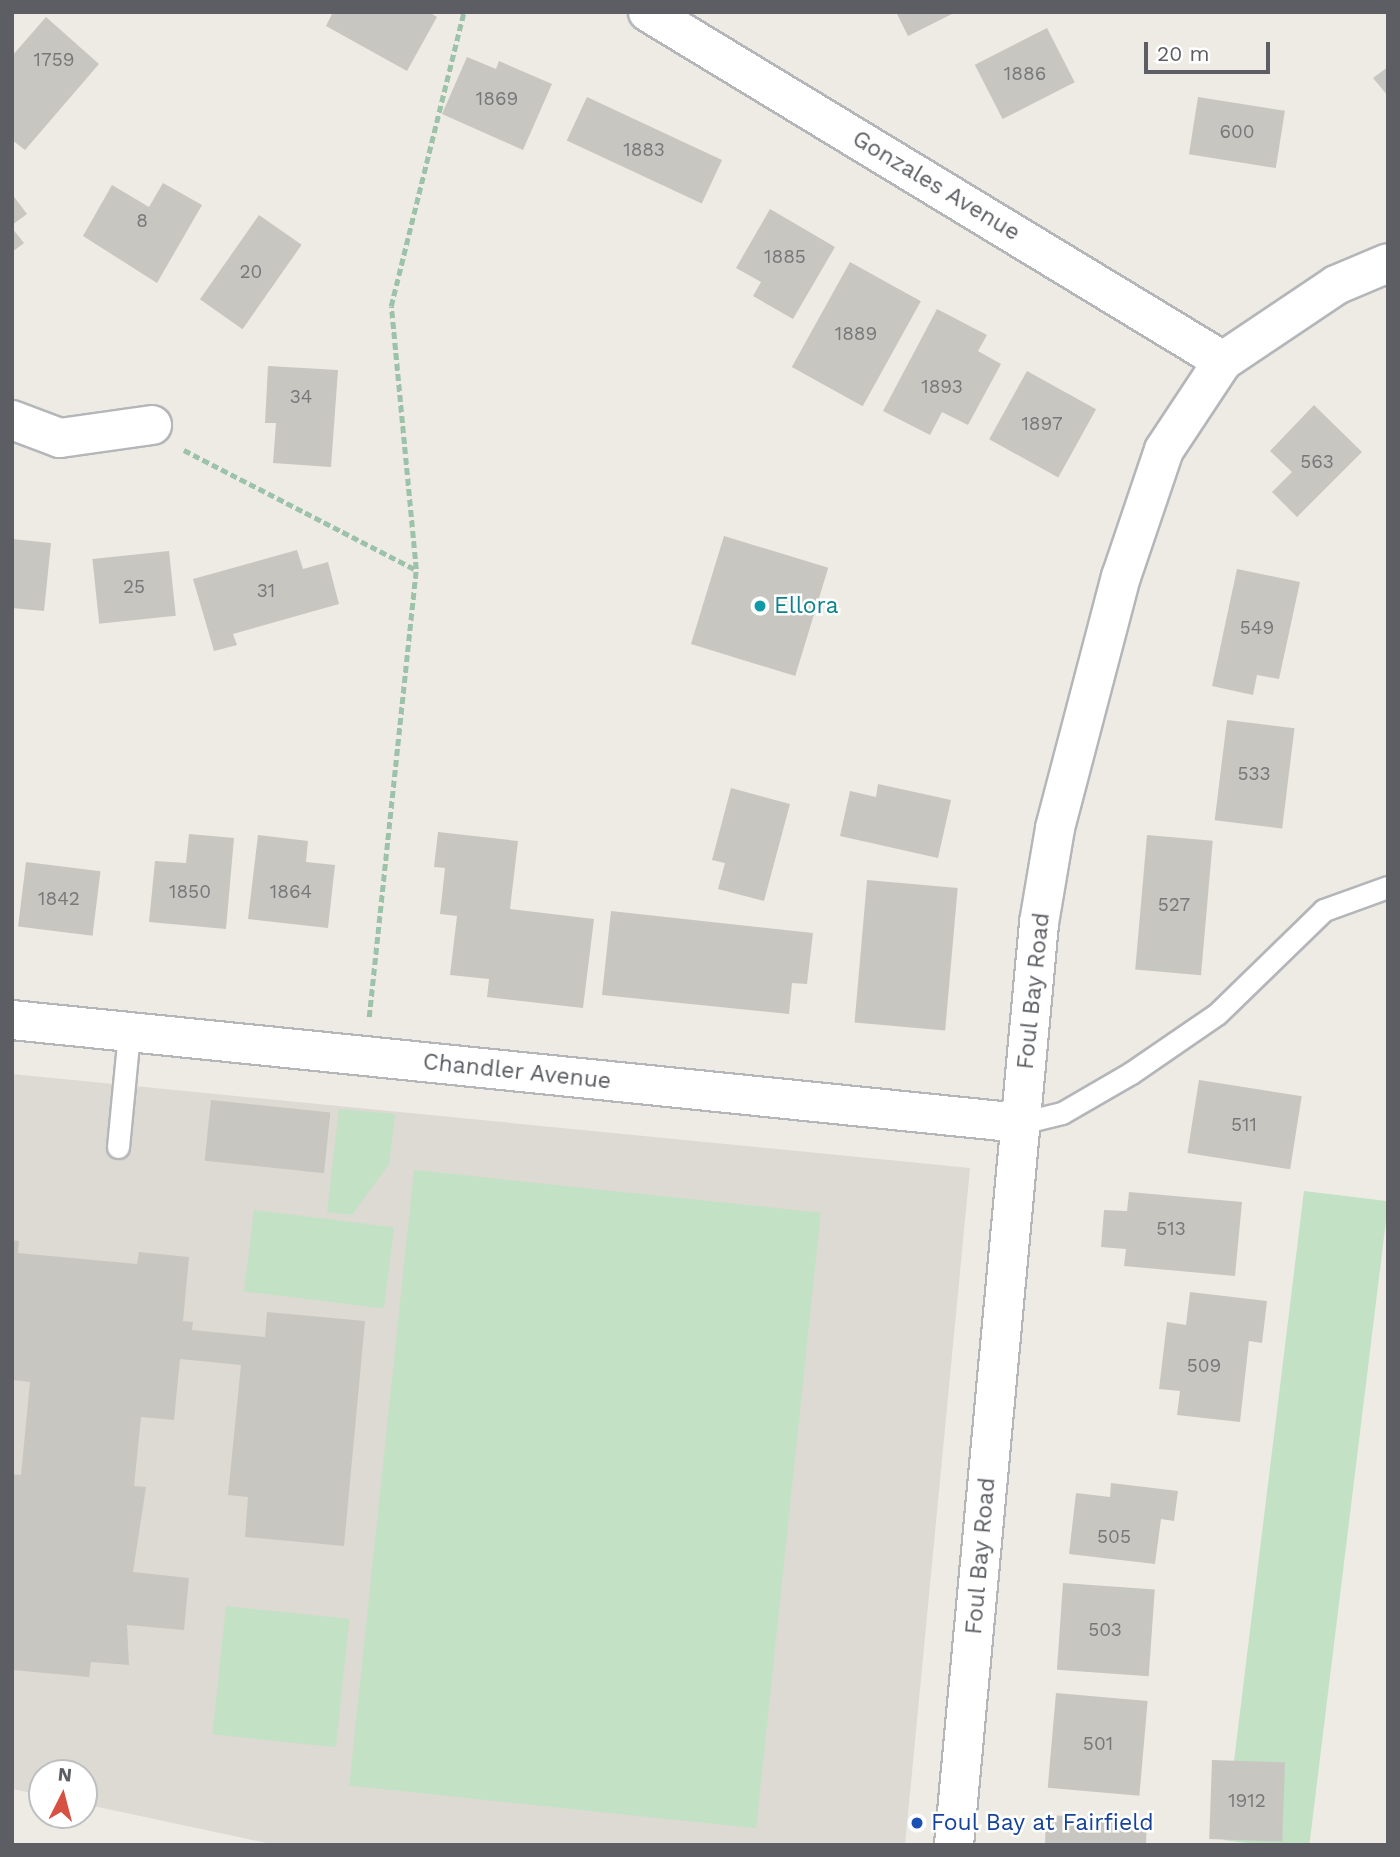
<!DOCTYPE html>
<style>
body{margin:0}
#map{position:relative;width:1400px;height:1857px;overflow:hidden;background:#edebe4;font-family:"Work Sans",sans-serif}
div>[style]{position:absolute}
.education>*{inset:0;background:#dcdad2}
.green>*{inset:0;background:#c3e1c4;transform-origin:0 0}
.building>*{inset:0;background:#c8c6c0;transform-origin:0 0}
.path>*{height:4.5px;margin-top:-2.25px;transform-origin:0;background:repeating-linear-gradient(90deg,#9cc2a9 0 7px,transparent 0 10.5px)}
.roads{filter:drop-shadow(2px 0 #b4b6b9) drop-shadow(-2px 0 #b4b6b9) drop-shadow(0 2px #b4b6b9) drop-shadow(0 -2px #b4b6b9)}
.lane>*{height:21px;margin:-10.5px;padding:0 10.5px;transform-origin:10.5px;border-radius:10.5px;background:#fff}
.street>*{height:38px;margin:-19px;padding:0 19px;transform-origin:19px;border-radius:19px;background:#fff}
.secondary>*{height:38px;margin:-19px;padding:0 19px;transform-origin:19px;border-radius:19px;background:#fff}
.dots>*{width:19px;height:19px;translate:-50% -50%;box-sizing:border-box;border:4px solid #fff;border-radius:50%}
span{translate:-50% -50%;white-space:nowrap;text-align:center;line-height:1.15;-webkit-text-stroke:5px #fff;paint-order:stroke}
.number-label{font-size:19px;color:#77787a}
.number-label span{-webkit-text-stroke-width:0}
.street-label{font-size:23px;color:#5c5e63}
.culture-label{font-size:23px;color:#0d838f}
.left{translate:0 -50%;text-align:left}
.transit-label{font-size:23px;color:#164399}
.frame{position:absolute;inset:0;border:14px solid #5c5e63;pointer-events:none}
.north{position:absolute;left:28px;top:1759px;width:70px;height:70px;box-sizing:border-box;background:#fff;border:2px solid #bebfc1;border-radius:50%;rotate:6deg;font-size:19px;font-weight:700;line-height:28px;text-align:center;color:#5c5e63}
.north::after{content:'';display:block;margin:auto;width:24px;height:32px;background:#d65141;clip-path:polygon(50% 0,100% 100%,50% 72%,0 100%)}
.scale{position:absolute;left:1144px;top:42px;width:126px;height:32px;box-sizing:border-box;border:4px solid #5c5e63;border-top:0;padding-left:9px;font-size:21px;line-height:24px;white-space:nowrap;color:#5c5e63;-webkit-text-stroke:5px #fff;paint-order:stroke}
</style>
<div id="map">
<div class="education">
<i style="clip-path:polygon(12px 1074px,970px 1168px,905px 1845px,276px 1845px,84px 1804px,84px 1773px,42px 1773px,42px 1795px,12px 1789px)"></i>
</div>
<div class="green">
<i style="clip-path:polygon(339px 1109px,395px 1114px,389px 1164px,352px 1215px,327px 1212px)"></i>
<i style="left:414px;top:1170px;width:409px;height:619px;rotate:6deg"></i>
<i style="left:1304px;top:1191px;width:85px;height:654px;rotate:7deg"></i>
<i style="left:254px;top:1210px;width:141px;height:82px;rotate:7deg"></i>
<i style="left:226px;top:1606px;width:124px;height:129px;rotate:6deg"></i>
</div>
<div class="building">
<i style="clip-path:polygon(333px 12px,429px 12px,437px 17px,407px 71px,326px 26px)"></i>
<i style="clip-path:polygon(896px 12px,956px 12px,908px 36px)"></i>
<i style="clip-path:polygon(46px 17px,99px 64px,25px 150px,12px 140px,12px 56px)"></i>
<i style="left:1047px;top:28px;width:61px;height:81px;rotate:63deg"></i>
<i style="clip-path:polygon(467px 57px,496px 69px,499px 61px,552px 84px,523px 150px,442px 114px)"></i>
<i style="clip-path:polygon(1388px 67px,1388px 96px,1373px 78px)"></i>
<i style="left:587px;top:97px;width:149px;height:48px;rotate:25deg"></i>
<i style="left:1198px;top:97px;width:88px;height:58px;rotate:9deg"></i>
<i style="clip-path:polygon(163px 183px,202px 205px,157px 283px,83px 236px,112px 185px,149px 207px)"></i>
<i style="clip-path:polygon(12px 194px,27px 214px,12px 225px)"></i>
<i style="clip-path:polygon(770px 209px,835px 247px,793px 319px,753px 296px,761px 282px,736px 268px)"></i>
<i style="left:259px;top:215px;width:52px;height:103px;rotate:35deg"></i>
<i style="clip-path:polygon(12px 228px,24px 243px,12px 252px)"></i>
<i style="left:850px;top:262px;width:81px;height:120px;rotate:29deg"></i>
<i style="clip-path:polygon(937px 309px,987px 335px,978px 351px,1001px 364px,968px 425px,942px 412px,930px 435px,883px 411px)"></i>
<i style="clip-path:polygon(268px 366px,338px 370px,331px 467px,273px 463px,276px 423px,265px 423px)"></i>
<i style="left:1027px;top:371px;width:79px;height:78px;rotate:29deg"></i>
<i style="clip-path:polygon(1314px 405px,1362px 452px,1297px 517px,1272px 492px,1292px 472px,1270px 451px)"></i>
<i style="left:724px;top:536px;width:109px;height:113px;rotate:17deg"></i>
<i style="clip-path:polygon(12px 539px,51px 543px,44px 611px,12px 608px)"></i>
<i style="clip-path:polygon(297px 550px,303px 569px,328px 562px,339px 604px,233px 634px,237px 645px,214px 651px,193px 579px)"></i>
<i style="left:169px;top:551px;width:65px;height:77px;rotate:84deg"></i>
<i style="clip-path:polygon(1237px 569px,1300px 582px,1279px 679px,1257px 675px,1253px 695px,1212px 686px)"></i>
<i style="left:1227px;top:720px;width:68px;height:101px;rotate:7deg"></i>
<i style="clip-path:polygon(878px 784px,951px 800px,938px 858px,840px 836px,850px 791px,876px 797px)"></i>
<i style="clip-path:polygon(731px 788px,790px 804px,764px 901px,718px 889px,725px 863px,712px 860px)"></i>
<i style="clip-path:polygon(438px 832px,518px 841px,510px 909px,594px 919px,583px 1008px,487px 997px,489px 979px,450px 975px,457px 916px,440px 914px,445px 868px,434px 867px)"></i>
<i style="clip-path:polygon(189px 834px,234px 838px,226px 929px,149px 922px,155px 861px,186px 863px)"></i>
<i style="clip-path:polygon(258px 835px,308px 841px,306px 862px,335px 865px,328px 928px,248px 919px)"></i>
<i style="left:1147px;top:835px;width:66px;height:135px;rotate:5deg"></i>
<i style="left:26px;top:862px;width:75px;height:65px;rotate:7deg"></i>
<i style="left:867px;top:880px;width:91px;height:143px;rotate:5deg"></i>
<i style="clip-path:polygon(611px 911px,813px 933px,807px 984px,792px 983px,789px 1014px,602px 995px)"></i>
<i style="left:1199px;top:1080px;width:104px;height:74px;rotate:9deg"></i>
<i style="left:211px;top:1100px;width:120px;height:61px;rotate:6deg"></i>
<i style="clip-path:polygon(1129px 1192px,1242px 1202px,1235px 1276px,1124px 1266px,1126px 1249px,1101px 1247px,1104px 1210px,1127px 1211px)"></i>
<i style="clip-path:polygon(12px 1240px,19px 1241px,18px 1253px,137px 1264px,139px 1252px,189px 1257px,183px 1321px,193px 1322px,192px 1330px,265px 1337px,267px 1312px,365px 1321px,344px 1546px,245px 1537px,248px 1497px,228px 1495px,241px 1365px,180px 1359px,174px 1420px,141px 1417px,134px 1486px,146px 1487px,133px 1572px,189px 1578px,184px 1630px,127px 1625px,129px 1665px,91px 1662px,89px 1677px,12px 1670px,12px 1474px,21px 1475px,30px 1382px,12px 1380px)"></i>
<i style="clip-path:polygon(1190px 1292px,1267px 1301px,1262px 1343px,1249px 1341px,1240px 1422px,1177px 1415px,1180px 1391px,1159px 1389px,1167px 1322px,1186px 1325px)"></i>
<i style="clip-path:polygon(1111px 1483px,1178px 1491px,1174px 1521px,1161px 1519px,1155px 1564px,1069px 1554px,1076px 1493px,1110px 1497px)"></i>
<i style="left:1063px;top:1583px;width:92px;height:87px;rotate:4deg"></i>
<i style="left:1056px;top:1693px;width:92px;height:95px;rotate:5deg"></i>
<i style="left:1212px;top:1760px;width:73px;height:79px;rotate:2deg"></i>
<i style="clip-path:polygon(1046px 1815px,1147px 1820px,1146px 1845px,1045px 1845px)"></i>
</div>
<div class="path">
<i style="left:184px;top:450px;width:260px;rotate:27.3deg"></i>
<i style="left:369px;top:1017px;width:450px;rotate:-84deg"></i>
<i style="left:416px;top:569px;width:264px;rotate:-95.4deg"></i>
<i style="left:391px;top:306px;width:303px;rotate:-76.1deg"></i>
</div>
<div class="roads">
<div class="lane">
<i style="left:1021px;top:1123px;width:42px;rotate:-13.7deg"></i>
<i style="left:1062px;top:1113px;width:80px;rotate:-30.1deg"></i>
<i style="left:1131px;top:1073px;width:104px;rotate:-34.5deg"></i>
<i style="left:1217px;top:1014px;width:149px;rotate:-44.2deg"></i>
<i style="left:1324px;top:910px;width:68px;rotate:-19.8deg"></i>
<i style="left:118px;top:1147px;width:116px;rotate:-84.5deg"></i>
</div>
<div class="street">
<i style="left:648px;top:12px;width:673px;rotate:31.26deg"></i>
<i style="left:12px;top:420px;width:51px;rotate:20.6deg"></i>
<i style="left:60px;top:438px;width:93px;rotate:-8deg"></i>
<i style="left:12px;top:1020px;width:1014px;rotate:5.83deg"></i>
</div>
<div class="secondary">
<i style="left:954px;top:1845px;width:926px;rotate:-84.73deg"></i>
<i style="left:1039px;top:923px;width:96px;rotate:-80.4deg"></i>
<i style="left:1055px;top:828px;width:260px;rotate:-75.3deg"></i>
<i style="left:1121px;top:577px;width:134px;rotate:-71.3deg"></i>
<i style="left:1164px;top:450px;width:107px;rotate:-56.5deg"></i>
<i style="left:1223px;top:361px;width:136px;rotate:-33.9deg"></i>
<i style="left:1336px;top:285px;width:56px;rotate:-22.9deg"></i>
</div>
</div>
<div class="dots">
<i style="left:760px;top:606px;background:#0f9aa8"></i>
<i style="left:917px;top:1823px;background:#1a4fb4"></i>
</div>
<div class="number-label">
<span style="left:54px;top:60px">1759</span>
<span style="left:1025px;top:74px">1886</span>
<span style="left:497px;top:99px">1869</span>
<span style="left:1237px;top:132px">600</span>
<span style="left:644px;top:150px">1883</span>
<span style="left:142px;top:221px">8</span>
<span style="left:785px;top:257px">1885</span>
<span style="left:251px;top:272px">20</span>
<span style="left:856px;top:334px">1889</span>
<span style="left:942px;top:387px">1893</span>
<span style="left:301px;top:397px">34</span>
<span style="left:1042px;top:424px">1897</span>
<span style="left:1317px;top:462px">563</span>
<span style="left:134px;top:587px">25</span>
<span style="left:266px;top:591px">31</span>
<span style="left:1257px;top:628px">549</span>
<span style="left:1254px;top:774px">533</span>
<span style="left:190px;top:892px">1850</span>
<span style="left:291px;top:892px">1864</span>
<span style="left:59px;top:899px">1842</span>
<span style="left:1174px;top:905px">527</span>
<span style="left:1244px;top:1125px">511</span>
<span style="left:1171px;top:1229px">513</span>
<span style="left:1204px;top:1366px">509</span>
<span style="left:1114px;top:1537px">505</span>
<span style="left:1105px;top:1630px">503</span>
<span style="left:1098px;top:1744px">501</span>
<span style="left:1247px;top:1801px">1912</span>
</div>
<div class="street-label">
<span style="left:936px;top:186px;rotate:31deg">Gonzales Avenue</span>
<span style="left:1034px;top:991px;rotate:-84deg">Foul Bay Road</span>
<span style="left:517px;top:1072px;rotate:6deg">Chandler Avenue</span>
<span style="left:981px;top:1556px;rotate:-85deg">Foul Bay Road</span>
</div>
<div class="culture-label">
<span class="left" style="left:774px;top:606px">Ellora</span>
</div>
<div class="transit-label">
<span class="left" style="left:931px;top:1823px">Foul Bay at Fairfield</span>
</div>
<div class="frame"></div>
<div class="north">N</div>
<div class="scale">20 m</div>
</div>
